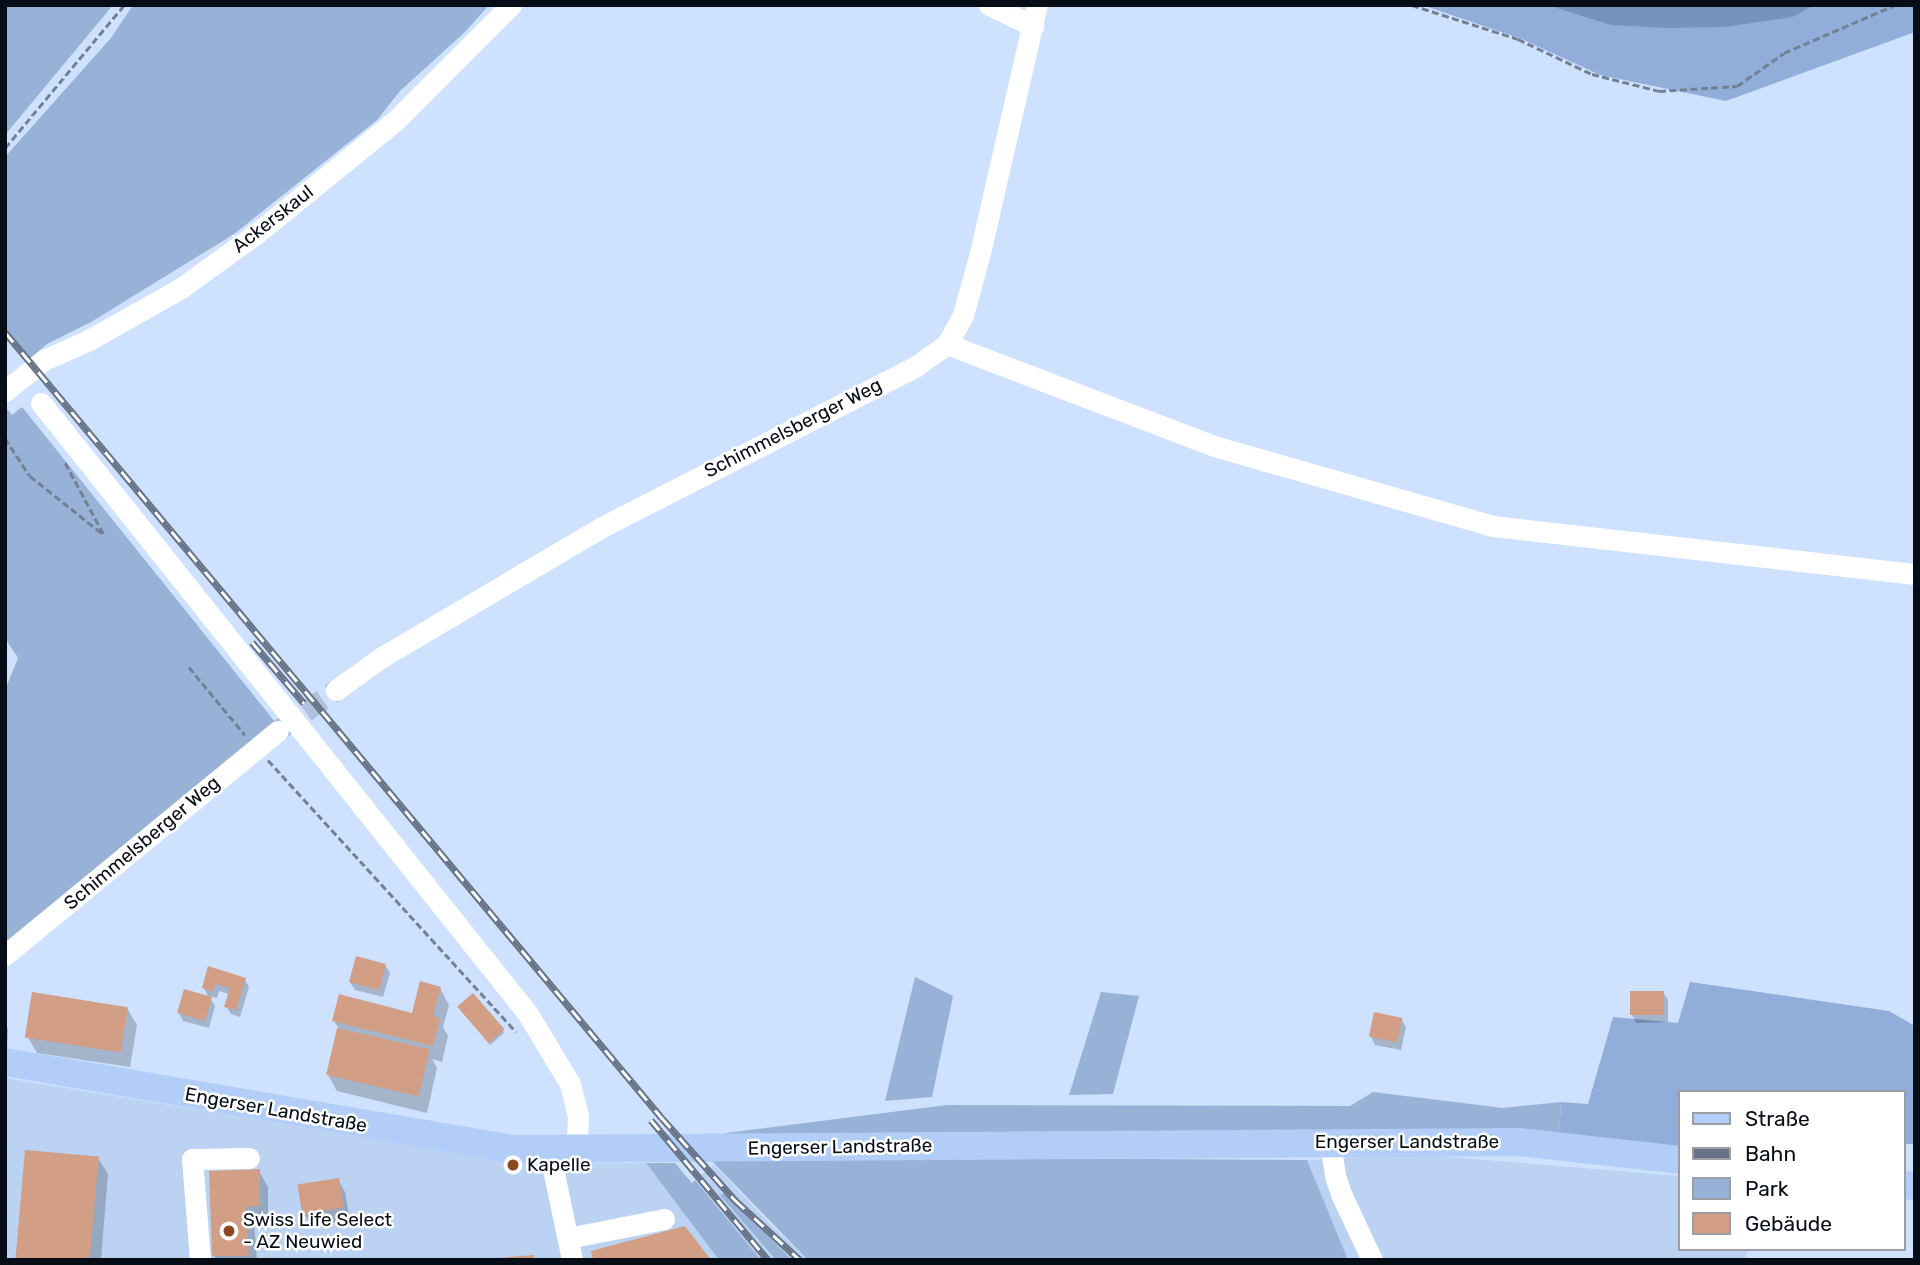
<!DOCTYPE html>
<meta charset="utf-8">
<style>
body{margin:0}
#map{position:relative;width:1920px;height:1265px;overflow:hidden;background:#cee1fe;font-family:Rubik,sans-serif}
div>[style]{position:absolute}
.built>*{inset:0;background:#bbd2f3}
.green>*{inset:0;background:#97b1d7}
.forest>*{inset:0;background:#91aeda}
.water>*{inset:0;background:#7693bd}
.shadow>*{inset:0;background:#0003}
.building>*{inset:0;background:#d29e85;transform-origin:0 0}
.minor-tunnel>*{height:21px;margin-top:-10.5px;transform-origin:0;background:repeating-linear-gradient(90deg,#b0c1db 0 21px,transparent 0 31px)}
.path>*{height:2.5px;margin-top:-1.25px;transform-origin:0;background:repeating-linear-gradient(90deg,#738094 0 7px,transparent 0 10.5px)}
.minor>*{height:21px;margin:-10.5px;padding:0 10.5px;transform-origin:10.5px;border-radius:10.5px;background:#fff}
.major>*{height:28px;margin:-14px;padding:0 14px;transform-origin:14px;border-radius:14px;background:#b2cef8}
.rail>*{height:7px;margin-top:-3.5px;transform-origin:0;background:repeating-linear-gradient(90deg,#fff 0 13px,#667285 0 26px);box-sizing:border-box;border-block:2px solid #667285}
.dots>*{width:19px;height:19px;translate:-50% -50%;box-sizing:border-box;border:4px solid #fff;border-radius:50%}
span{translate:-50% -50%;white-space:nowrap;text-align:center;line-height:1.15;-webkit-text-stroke:5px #fff;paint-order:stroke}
.street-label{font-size:19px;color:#070d16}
.poi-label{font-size:19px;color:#070d16}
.left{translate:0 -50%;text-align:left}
.frame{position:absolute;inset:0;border:7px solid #070d16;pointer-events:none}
.legend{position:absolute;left:1678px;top:1090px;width:228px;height:161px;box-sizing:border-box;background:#fff;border:2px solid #9c9ea2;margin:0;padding:9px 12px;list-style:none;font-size:21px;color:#070d16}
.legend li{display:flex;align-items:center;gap:14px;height:35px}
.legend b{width:35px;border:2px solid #9c9ea2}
</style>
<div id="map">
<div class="built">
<i style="clip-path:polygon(5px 1078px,528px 1164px,646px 1163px,719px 1260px,5px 1260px)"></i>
<i style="clip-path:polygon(1412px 1154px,1680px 1176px,1680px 1249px,1747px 1249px,1746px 1260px,1348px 1260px,1307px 1160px)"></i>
<i style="clip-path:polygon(714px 1165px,770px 1224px,808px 1260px,792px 1260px,724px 1194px,721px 1195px,776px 1260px,761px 1260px,695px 1180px)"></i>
</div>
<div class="green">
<i style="clip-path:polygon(5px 5px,113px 5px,5px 135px)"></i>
<i style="clip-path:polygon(133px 5px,489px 5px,465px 32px,400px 91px,377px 120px,234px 234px,91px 322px,47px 344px,28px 360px,5px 333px,5px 157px,111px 38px)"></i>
<i style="clip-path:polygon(5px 407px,12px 415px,22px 407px,275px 722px,5px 946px,5px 690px,18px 658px,5px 638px)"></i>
<i style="clip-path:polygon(915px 977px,953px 996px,932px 1097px,885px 1101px)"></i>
<i style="clip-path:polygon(1101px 992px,1139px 996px,1113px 1094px,1069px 1095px)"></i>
<i style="clip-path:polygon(1373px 1092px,1503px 1108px,1561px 1102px,1559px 1135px,723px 1139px,726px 1133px,947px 1105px,1350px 1106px)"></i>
<i style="clip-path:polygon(968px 1158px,1307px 1160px,1348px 1260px,808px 1260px,712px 1161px)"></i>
<i style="clip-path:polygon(646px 1163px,675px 1163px,692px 1183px,695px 1180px,761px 1260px,719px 1260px)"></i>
<i style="clip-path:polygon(724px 1193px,775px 1243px,792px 1260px,776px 1260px,720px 1195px)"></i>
</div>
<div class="forest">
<i style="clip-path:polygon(1422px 5px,1546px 5px,1610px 25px,1793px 17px,1815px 5px,1915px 5px,1915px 32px,1726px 101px,1600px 75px,1522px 39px)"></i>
<i style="clip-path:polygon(1690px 982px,1889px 1011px,1915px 1026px,1915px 1144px,1904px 1144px,1904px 1092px,1680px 1092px,1680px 1150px,1559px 1135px,1561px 1102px,1588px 1104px,1613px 1017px,1678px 1023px)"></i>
</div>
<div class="water">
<i style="clip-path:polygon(1546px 5px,1815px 5px,1793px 17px,1724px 27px,1666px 28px,1610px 25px)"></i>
</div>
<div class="shadow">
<i style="clip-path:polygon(385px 965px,390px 973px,383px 997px,355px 990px,350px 982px)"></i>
<i style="clip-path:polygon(209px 969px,244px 979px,249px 987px,240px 1017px,231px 1014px,226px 1006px,230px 994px,219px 991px,217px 998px,209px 996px,215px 1006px,209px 1028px,183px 1021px,179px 1013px,209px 998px,204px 988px)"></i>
<i style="clip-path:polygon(440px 988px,449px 1005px,443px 1027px,448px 1036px,442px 1062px,432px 1059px,437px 1068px,427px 1113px,337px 1091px,328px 1075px,339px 1029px,334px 1021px,414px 1015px)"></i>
<i style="clip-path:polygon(1663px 992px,1668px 1000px,1668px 1022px,1636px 1023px,1632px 1015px)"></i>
<i style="clip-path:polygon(127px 1008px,137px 1025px,130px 1067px,37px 1053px,27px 1036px)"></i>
<i style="clip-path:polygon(461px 1010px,503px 1030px,504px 1033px,490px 1045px)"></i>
<i style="clip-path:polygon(1401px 1019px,1406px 1027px,1401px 1050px,1375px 1045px,1371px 1037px)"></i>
<i style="clip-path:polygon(5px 1024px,8px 1029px,7px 1053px,5px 1053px)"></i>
<i style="clip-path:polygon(98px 1158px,108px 1174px,101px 1260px,18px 1260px)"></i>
<i style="clip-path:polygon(259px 1171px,268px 1187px,268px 1222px,254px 1223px,257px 1260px,216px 1260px,214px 1255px)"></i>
<i style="clip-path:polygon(338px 1180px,345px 1192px,350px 1220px,312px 1227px,305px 1215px)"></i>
</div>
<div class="building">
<i style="left:356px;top:956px;width:31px;height:27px;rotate:15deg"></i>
<i style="clip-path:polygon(208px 966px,246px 978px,236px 1010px,224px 1007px,230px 988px,215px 984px,213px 992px,202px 988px)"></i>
<i style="clip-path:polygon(420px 981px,441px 987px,433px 1016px,440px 1018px,433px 1046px,332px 1021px,339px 994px,412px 1013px)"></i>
<i style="left:184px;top:989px;width:29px;height:25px;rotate:16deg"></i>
<i style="left:1630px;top:991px;width:34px;height:24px"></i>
<i style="left:32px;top:992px;width:97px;height:46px;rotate:9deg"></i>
<i style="left:473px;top:993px;width:48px;height:21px;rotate:49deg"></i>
<i style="left:1374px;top:1012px;width:29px;height:25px;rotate:12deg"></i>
<i style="left:337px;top:1028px;width:95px;height:48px;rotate:13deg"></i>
<i style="left:25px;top:1150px;width:74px;height:110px;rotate:5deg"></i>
<i style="clip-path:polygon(260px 1169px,260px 1206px,246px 1207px,249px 1256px,212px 1256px,209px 1171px)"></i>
<i style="left:339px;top:1178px;width:30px;height:42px;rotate:81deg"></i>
<i style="clip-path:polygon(685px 1226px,711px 1260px,593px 1260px,591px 1251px)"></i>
<i style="clip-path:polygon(534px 1255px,535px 1260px,496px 1260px,496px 1258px)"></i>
</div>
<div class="minor-tunnel">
<i style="left:280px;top:729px;width:68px;rotate:-34.9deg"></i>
</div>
<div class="path">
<i style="left:1412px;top:5px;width:111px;rotate:17.8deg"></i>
<i style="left:1518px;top:39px;width:82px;rotate:25.3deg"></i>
<i style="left:1592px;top:74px;width:69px;rotate:14.2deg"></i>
<i style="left:1659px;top:91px;width:78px;rotate:-3.7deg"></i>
<i style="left:1737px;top:86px;width:57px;rotate:-35.1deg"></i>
<i style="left:1784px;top:53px;width:121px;rotate:-23.4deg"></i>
<i style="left:5px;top:148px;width:186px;rotate:-50.2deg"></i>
<i style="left:5px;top:438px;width:45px;rotate:56.7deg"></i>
<i style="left:30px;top:476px;width:93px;rotate:38.5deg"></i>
<i style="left:103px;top:534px;width:81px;rotate:-118.2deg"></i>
<i style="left:189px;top:667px;width:88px;rotate:50.5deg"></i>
<i style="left:268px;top:760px;width:368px;rotate:47.6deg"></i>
</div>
<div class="minor">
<i style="left:989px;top:5px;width:49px;rotate:25.5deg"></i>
<i style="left:947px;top:344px;width:286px;rotate:20.9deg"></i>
<i style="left:1214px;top:446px;width:290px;rotate:16deg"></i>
<i style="left:1493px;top:526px;width:425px;rotate:6.5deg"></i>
<i style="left:5px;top:391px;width:50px;rotate:-38.5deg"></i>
<i style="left:44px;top:360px;width:49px;rotate:-24deg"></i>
<i style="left:89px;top:340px;width:106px;rotate:-29.5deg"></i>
<i style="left:181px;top:288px;width:94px;rotate:-35.9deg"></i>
<i style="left:257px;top:233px;width:178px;rotate:-39.1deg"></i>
<i style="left:395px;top:121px;width:164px;rotate:-45deg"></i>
<i style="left:41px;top:403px;width:781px;rotate:51.44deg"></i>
<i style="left:528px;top:1014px;width:82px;rotate:59deg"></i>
<i style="left:570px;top:1084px;width:34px;rotate:76deg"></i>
<i style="left:578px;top:1117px;width:33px;rotate:93deg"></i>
<i style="left:336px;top:690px;width:57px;rotate:-35.7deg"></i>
<i style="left:382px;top:657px;width:256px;rotate:-30.6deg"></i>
<i style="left:602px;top:527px;width:353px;rotate:-27.1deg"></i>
<i style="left:916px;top:366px;width:38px;rotate:-35deg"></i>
<i style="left:947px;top:344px;width:33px;rotate:-61deg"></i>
<i style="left:963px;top:315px;width:64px;rotate:-74.7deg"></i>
<i style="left:980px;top:253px;width:254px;rotate:-77.1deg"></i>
<i style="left:5px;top:955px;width:353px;rotate:-39.4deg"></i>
<i style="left:1330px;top:1143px;width:33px;rotate:81deg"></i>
<i style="left:1335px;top:1176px;width:21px;rotate:71deg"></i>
<i style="left:1342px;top:1196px;width:71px;rotate:64.9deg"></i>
<i style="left:553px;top:1151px;width:13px;rotate:94deg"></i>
<i style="left:552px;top:1164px;width:98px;rotate:78.2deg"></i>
<i style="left:568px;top:1238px;width:98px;rotate:-11.2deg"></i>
<i style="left:200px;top:1260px;width:101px;rotate:-94.5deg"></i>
<i style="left:192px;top:1159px;width:57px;rotate:-1deg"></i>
</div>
<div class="major">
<i style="left:5px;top:1062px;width:515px;rotate:9.72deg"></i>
<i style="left:513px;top:1149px;width:1005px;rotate:-0.4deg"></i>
<i style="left:1518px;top:1142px;width:163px;rotate:6.3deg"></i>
<i style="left:1904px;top:1185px;width:11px;rotate:5deg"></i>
</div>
<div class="rail">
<i style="left:5px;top:332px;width:1024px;rotate:50.11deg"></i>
<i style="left:662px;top:1118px;width:110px;rotate:48.3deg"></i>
<i style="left:735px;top:1200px;width:88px;rotate:42.7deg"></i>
<i style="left:252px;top:642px;width:80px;rotate:49.6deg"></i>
<i style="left:651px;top:1120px;width:182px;rotate:50.1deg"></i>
</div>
<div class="dots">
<i style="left:513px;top:1165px;background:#8c4620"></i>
<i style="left:229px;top:1231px;background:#8c4620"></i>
</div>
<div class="street-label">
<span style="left:273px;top:219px;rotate:-38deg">Ackerskaul</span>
<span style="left:793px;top:428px;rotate:-27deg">Schimmelsberger Weg</span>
<span style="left:142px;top:843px;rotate:-40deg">Schimmelsberger Weg</span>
<span style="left:276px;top:1110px;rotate:10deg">Engerser Landstraße</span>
<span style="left:1407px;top:1142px">Engerser Landstraße</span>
<span style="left:840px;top:1147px;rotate:-1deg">Engerser Landstraße</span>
</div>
<div class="poi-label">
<span class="left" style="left:527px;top:1165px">Kapelle</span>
<span class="left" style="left:243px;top:1231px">Swiss Life Select<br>- AZ Neuwied</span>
</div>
<div class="frame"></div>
<ul class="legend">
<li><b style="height:9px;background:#b2cef8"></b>Straße</li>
<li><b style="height:9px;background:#667285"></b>Bahn</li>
<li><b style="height:19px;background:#97b1d7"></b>Park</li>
<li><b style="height:19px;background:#d29e85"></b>Gebäude</li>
</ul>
</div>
